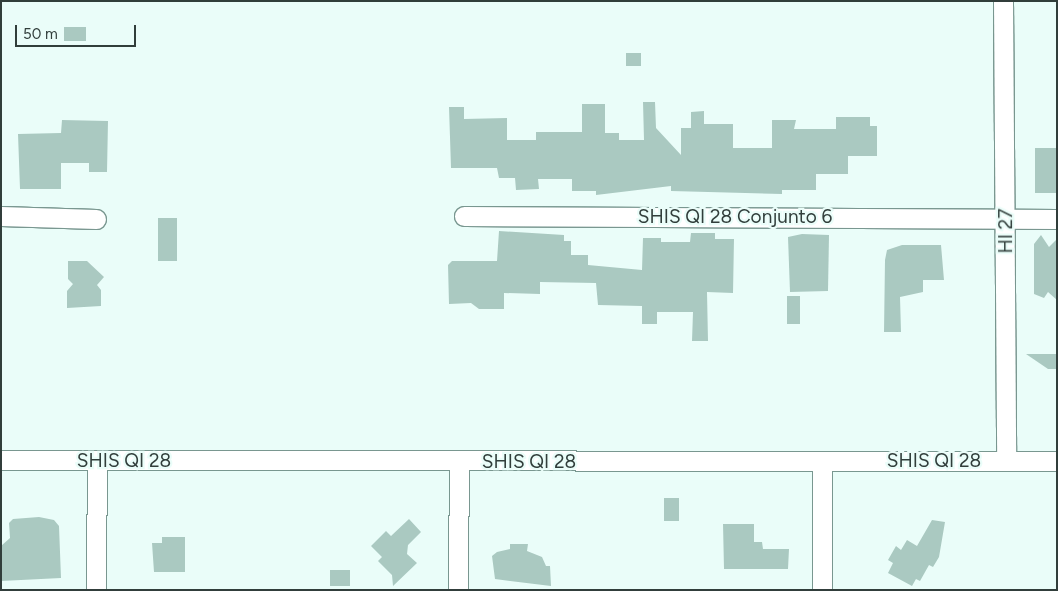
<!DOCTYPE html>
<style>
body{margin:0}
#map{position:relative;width:1058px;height:591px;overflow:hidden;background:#eafdf9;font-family:Figtree,sans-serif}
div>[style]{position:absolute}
.building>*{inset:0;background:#aac9c1;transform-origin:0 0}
.roads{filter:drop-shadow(1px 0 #799790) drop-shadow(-1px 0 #799790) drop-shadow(0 1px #799790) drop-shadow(0 -1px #799790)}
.minor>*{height:19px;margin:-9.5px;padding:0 9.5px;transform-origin:9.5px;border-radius:9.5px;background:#fff}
span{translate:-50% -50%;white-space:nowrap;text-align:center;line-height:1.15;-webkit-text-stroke:4.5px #eafdf9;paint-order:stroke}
.street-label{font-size:19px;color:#313e3b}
.frame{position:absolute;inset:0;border:2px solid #313e3b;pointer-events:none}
.scale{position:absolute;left:15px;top:25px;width:121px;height:22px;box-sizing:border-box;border:2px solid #313e3b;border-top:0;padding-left:6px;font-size:15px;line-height:18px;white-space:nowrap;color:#313e3b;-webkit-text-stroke:4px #eafdf9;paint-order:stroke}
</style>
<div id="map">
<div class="building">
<i style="left:64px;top:27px;width:22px;height:14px"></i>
<i style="left:626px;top:53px;width:15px;height:13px"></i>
<i style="clip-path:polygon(643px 102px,655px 102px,656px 128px,681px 155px,681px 128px,691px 128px,691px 112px,704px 111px,704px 124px,733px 124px,733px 148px,772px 148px,772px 120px,796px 120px,794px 129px,836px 129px,836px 117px,870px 117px,870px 126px,877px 126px,877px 156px,848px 156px,848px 174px,816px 174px,816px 190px,782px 190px,782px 194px,671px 191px,671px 186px,596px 195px,596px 191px,572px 191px,572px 179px,538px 179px,539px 189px,516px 190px,515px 178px,499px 178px,497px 168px,451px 168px,449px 107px,464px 107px,464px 119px,507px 118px,507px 140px,536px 140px,536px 132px,582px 132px,582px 104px,605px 104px,605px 133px,619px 133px,619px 140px,644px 140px)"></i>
<i style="clip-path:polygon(62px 120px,108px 121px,107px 172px,89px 172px,89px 163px,61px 163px,61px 189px,20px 189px,18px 134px,61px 133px)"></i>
<i style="left:1035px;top:148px;width:22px;height:45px"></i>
<i style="left:158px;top:218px;width:19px;height:43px"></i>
<i style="clip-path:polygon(499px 231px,564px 235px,564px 241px,571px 241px,571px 255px,588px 255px,588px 265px,642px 270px,643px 238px,661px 238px,661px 242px,690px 242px,691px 233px,715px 233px,715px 239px,734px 239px,733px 293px,707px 292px,708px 341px,692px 341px,693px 312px,657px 312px,657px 324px,642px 324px,642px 306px,598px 305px,596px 283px,540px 282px,540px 294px,504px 293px,504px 309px,479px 309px,471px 303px,449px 304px,448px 265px,452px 261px,497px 261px)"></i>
<i style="clip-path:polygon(802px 234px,829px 235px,828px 291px,790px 292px,788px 237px)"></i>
<i style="clip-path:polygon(1041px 235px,1049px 247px,1057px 239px,1057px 300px,1048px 292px,1044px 298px,1034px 294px,1034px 244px)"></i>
<i style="clip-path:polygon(902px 245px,941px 245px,944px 280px,923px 280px,923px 292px,900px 297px,901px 332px,884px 332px,885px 260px,887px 250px)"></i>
<i style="clip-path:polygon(68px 261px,87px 261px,104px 277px,97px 285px,101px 290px,101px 306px,67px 308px,67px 291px,73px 284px,68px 279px)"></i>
<i style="left:787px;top:296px;width:13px;height:28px"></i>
<i style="clip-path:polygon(1026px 354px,1057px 354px,1057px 369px,1048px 369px)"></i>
<i style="left:664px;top:498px;width:15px;height:23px"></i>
<i style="clip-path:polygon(39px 517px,54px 520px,59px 526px,61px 578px,1px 581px,1px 546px,10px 538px,9px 523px,13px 519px)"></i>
<i style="clip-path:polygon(409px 519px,421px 532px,408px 545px,407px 554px,417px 563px,393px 586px,392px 575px,378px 561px,382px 557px,371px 546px,386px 531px,391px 536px)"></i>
<i style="clip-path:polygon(932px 520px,945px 522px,939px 557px,933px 567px,929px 565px,920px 581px,916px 579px,912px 586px,888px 573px,893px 563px,888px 560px,896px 546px,901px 550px,907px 540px,917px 546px)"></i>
<i style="clip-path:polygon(723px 524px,754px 524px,754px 542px,762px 542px,763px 549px,789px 549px,788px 569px,724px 569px)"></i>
<i style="clip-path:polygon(162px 537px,185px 537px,185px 572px,154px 572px,152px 543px,162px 543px)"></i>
<i style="clip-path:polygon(510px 544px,528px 544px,527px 551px,542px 557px,546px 566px,550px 566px,551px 586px,495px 579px,492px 556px,497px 552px,510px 549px)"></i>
<i style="left:330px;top:570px;width:20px;height:16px"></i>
</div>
<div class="roads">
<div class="minor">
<i style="left:1003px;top:1px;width:460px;rotate:89.6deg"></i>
<i style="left:1px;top:216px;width:95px;rotate:1.8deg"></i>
<i style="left:464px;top:216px;width:593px;rotate:0.29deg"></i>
<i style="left:1px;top:460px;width:1056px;rotate:0.05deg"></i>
<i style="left:822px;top:461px;width:129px;rotate:90deg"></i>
<i style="left:96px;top:590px;width:129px;rotate:-89.6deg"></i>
<i style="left:458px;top:590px;width:128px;rotate:-89.6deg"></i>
</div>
</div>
<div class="street-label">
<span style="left:735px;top:217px">SHIS QI 28 Conjunto 6</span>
<span style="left:1006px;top:231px;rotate:-90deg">HI 27</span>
<span style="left:124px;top:461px">SHIS QI 28</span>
<span style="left:934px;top:461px">SHIS QI 28</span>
<span style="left:529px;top:462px">SHIS QI 28</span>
</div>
<div class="frame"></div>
<div class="scale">50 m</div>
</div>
